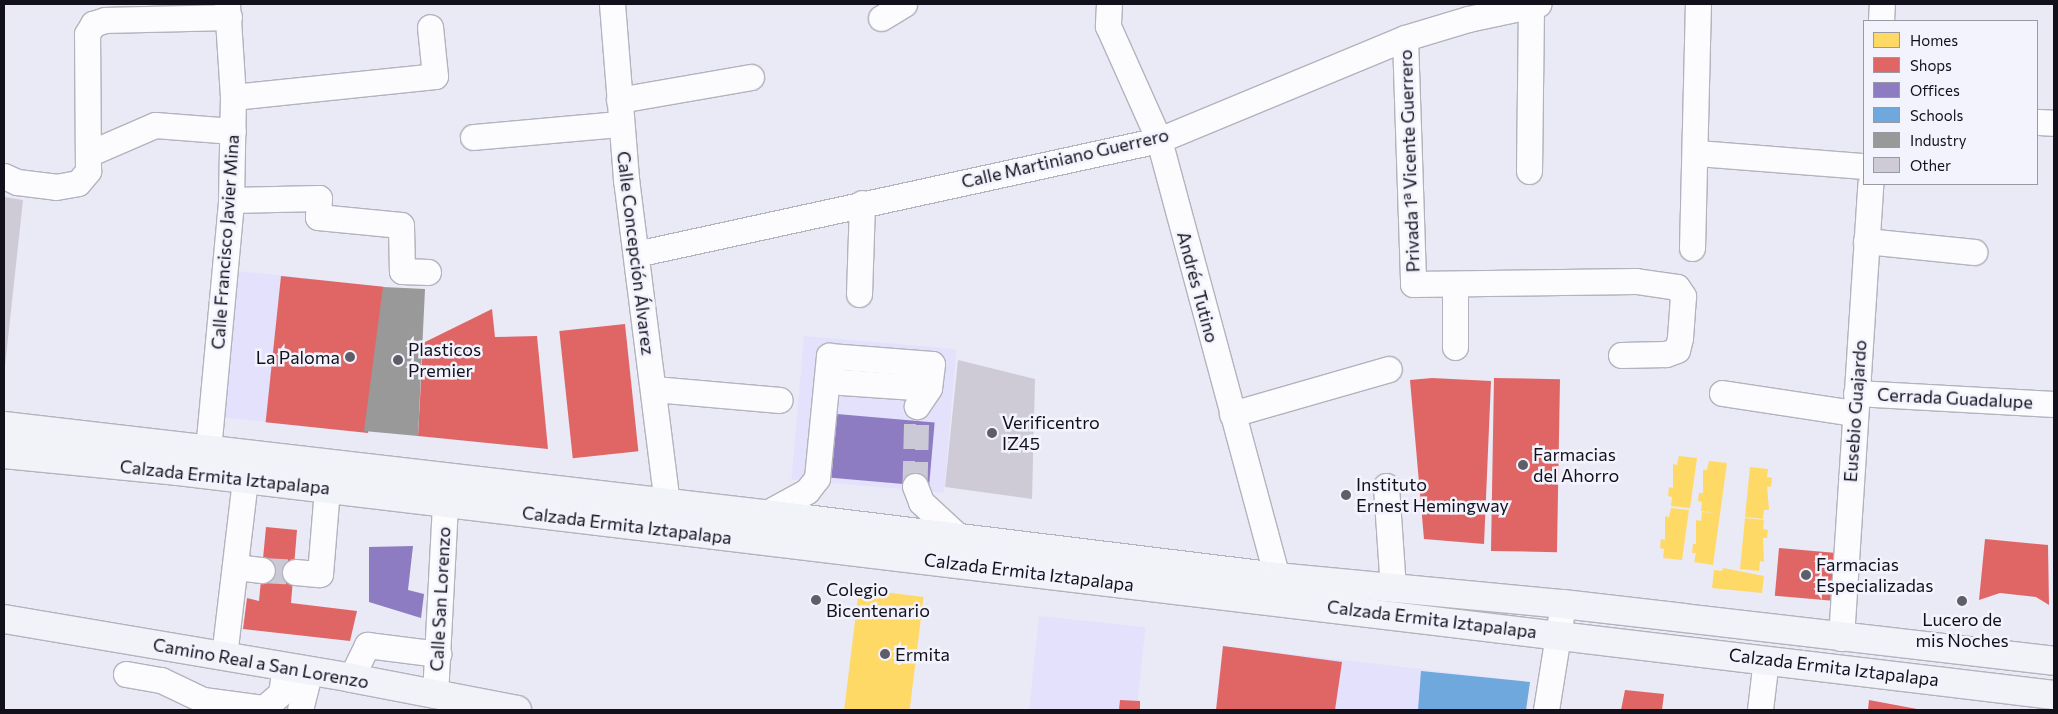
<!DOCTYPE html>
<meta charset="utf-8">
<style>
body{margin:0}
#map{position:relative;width:2058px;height:714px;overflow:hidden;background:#eae9f6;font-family:Commissioner,sans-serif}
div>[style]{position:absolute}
.built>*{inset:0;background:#e3e1fb;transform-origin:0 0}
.homes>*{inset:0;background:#ffd966;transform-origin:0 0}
.shops>*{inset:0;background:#e06666;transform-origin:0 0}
.offices>*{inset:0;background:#8e7cc3;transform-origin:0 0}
.schools>*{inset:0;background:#6fa8dc}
.industry>*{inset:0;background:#999}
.building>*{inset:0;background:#cecbd7}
.minor-tunnel>*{height:25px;margin-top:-12.5px;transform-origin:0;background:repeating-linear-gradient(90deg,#cac9d5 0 25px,transparent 0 37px)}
.roads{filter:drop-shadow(1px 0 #b3b3bd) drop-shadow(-1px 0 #b3b3bd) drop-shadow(0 1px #b3b3bd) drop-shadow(0 -1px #b3b3bd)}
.minor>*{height:25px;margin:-12.5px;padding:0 12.5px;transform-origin:12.5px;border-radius:12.5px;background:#fcfcfe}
.major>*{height:28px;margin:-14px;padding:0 14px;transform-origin:14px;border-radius:14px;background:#f2f3f8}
.dots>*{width:14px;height:14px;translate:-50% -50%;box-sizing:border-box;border:2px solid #f3f3fe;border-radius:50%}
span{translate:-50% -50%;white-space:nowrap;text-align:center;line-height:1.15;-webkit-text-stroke:5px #f3f3fe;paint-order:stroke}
.street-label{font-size:18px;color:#12111b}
.poi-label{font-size:18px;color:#12111b}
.left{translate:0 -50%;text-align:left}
.right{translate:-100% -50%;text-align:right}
.frame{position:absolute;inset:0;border:5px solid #12111b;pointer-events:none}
.legend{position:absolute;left:1863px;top:20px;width:175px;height:165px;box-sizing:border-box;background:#f3f3fe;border:1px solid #9999a3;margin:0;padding:6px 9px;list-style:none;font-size:15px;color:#12111b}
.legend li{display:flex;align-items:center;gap:10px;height:25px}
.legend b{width:25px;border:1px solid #9999a3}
</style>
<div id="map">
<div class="built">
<i style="left:237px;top:271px;width:98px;height:147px;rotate:6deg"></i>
<i style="left:804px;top:336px;width:153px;height:144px;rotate:5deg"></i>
<i style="left:1039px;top:616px;width:107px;height:94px;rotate:6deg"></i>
<i style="clip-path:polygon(1223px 646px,1530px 682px,1526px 710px,1216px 710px)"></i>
</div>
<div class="homes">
<i style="clip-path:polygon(1679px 456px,1697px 458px,1690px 508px,1671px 506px,1672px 497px,1668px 496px,1669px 487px,1673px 488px,1673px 464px,1677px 465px)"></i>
<i style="clip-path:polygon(1709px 461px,1727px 463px,1713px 565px,1694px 562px,1696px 553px,1692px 553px,1693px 544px,1696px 544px,1696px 520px,1701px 521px,1702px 512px,1715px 513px,1701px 511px,1702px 502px,1698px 501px,1699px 493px,1703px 493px,1703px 470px,1707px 470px)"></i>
<i style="clip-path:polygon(1750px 467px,1768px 469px,1767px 477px,1772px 478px,1771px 487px,1767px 486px,1769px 510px,1764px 510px,1763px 519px,1745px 517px)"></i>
<i style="clip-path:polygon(1671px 508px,1689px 510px,1682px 560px,1663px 558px,1664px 549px,1660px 548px,1661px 539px,1665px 540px,1665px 516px,1669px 517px)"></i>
<i style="clip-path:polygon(1745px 518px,1764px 520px,1763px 529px,1768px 530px,1767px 538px,1763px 538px,1764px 562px,1760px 561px,1759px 571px,1740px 569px)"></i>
<i style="clip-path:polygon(1723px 568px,1764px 576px,1762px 593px,1712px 588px,1714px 570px,1722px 571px)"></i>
<i style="left:859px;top:589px;width:65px;height:122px;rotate:7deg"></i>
</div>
<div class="shops">
<i style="left:281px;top:276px;width:103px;height:147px;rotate:6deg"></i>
<i style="clip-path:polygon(492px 309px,495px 337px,537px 336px,548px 449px,418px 436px,423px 343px)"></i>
<i style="left:625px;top:324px;width:128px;height:66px;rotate:84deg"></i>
<i style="clip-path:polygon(1432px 378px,1491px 381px,1484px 544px,1424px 539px,1410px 380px)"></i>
<i style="left:1494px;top:378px;width:66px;height:173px;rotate:1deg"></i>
<i style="clip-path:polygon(266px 527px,297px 530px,291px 603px,357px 611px,350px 641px,243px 629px,247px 598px,259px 601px)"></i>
<i style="clip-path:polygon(1985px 539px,2048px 545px,2049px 605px,2036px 597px,2000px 593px,1979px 600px)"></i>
<i style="left:1779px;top:548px;width:58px;height:48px;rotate:5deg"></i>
<i style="clip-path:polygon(1223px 646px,1342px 662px,1335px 710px,1216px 710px)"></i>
<i style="clip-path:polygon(1625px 690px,1664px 694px,1662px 710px,1621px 710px)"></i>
<i style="clip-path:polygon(1120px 700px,1140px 701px,1140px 710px,1119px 710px)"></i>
<i style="clip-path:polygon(1869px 700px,1917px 709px,1917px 710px,1868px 710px)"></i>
</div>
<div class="offices">
<i style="left:837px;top:414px;width:98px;height:64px;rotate:5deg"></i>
<i style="clip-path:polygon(413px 546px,408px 590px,424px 594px,421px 618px,369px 602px,369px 547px)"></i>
</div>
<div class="schools">
<i style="clip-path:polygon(1421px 671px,1530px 682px,1526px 710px,1418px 710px)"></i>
</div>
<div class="industry">
<i style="clip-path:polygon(383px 287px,425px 289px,418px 436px,364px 431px)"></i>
</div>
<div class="building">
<i style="clip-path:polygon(4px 197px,23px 200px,5px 366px,4px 366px)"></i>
<i style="clip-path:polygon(958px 360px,1035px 379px,1032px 499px,945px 487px)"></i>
</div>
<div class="minor-tunnel">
<i style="left:915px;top:486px;width:80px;rotate:-88.6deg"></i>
<i style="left:262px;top:570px;width:33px;rotate:3deg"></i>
</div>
<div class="roads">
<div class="minor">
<i style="left:612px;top:4px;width:176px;rotate:85.4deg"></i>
<i style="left:626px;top:179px;width:326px;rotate:82.8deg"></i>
<i style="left:1109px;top:4px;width:22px;rotate:93deg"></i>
<i style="left:1108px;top:26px;width:125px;rotate:65.9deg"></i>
<i style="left:1159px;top:140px;width:453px;rotate:74.9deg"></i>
<i style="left:881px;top:18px;width:27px;rotate:-31deg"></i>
<i style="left:1881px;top:21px;width:17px;rotate:-87deg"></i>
<i style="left:1405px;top:38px;width:246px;rotate:88.1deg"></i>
<i style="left:1413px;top:284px;width:223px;rotate:-0.8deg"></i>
<i style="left:1636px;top:281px;width:41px;rotate:8.3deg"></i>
<i style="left:1677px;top:287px;width:11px;rotate:56deg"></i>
<i style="left:1683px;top:296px;width:42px;rotate:94.1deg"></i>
<i style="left:1680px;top:338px;width:12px;rotate:104deg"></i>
<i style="left:1677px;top:350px;width:12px;rotate:160deg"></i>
<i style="left:1666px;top:354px;width:45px;rotate:178.7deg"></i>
<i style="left:233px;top:97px;width:203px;rotate:-5.9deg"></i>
<i style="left:435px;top:76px;width:49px;rotate:-95.8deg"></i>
<i style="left:619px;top:100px;width:134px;rotate:-9.9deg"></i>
<i style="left:2037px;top:122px;width:17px;rotate:3deg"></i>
<i style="left:473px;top:137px;width:148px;rotate:-5.1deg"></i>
<i style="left:1697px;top:153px;width:168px;rotate:4.5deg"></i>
<i style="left:88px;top:154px;width:73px;rotate:-23.4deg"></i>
<i style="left:155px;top:125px;width:78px;rotate:4.4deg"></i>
<i style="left:1529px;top:171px;width:166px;rotate:-89.3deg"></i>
<i style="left:4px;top:176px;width:14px;rotate:25deg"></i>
<i style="left:17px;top:182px;width:39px;rotate:7deg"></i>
<i style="left:56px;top:187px;width:22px;rotate:-10deg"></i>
<i style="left:78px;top:183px;width:16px;rotate:-50deg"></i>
<i style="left:88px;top:171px;width:137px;rotate:-90.4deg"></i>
<i style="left:87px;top:34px;width:12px;rotate:-59deg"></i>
<i style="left:93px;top:24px;width:13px;rotate:-18deg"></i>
<i style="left:105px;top:20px;width:124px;rotate:-1.4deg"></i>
<i style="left:231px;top:200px;width:88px;rotate:-1.3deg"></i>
<i style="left:319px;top:198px;width:19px;rotate:93deg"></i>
<i style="left:318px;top:217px;width:83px;rotate:5.5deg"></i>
<i style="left:401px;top:225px;width:46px;rotate:88.8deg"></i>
<i style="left:402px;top:271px;width:26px;rotate:2deg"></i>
<i style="left:1866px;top:241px;width:109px;rotate:5.8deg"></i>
<i style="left:1692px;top:248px;width:244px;rotate:-88.6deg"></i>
<i style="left:636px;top:254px;width:535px;rotate:-12.3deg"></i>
<i style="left:1159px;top:140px;width:266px;rotate:-22.5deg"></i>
<i style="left:1405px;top:38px;width:66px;rotate:-16.8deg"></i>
<i style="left:1468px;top:19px;width:72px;rotate:-12.1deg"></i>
<i style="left:1455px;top:284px;width:63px;rotate:90deg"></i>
<i style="left:859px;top:294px;width:91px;rotate:-88.1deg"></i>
<i style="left:827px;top:381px;width:102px;rotate:3.9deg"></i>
<i style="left:654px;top:389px;width:126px;rotate:5deg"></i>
<i style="left:1722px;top:393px;width:134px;rotate:8.6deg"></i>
<i style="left:1856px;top:393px;width:198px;rotate:3.2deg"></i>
<i style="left:1232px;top:414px;width:163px;rotate:-16deg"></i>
<i style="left:208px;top:450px;width:251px;rotate:-84.7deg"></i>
<i style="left:231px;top:200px;width:103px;rotate:-88.9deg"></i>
<i style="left:233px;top:97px;width:93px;rotate:-93.7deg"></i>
<i style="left:915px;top:486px;width:17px;rotate:69deg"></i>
<i style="left:921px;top:502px;width:50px;rotate:42.6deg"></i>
<i style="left:1386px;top:486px;width:102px;rotate:86.1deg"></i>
<i style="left:765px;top:514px;width:48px;rotate:-28.7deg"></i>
<i style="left:807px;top:491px;width:16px;rotate:-52deg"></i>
<i style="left:817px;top:478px;width:123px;rotate:-84.4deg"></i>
<i style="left:829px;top:356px;width:103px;rotate:4.4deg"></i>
<i style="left:932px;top:364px;width:24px;rotate:97deg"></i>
<i style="left:929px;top:388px;width:22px;rotate:124deg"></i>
<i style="left:236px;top:567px;width:26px;rotate:7deg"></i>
<i style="left:295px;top:572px;width:25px;rotate:5deg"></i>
<i style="left:320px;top:574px;width:85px;rotate:-85.3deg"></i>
<i style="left:1841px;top:638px;width:455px;rotate:-86.3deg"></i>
<i style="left:224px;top:656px;width:178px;rotate:-83.2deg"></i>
<i style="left:126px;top:674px;width:36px;rotate:10deg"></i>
<i style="left:161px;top:680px;width:47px;rotate:25.5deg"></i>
<i style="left:203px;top:700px;width:62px;rotate:7.5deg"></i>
<i style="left:264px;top:708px;width:23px;rotate:-41deg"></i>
<i style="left:281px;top:693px;width:26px;rotate:-81deg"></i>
<i style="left:351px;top:678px;width:37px;rotate:-64deg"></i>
<i style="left:367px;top:645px;width:72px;rotate:7.2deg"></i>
<i style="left:435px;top:695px;width:191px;rotate:-87deg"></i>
<i style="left:300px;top:710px;width:38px;rotate:-76deg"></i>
<i style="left:1546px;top:710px;width:107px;rotate:-80.9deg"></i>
<i style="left:1760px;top:710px;width:51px;rotate:-83.3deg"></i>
</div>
<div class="major">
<i style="left:4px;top:426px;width:766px;rotate:6.6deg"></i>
<i style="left:765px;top:514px;width:516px;rotate:7.01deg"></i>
<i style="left:1277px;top:577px;width:287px;rotate:5.4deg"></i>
<i style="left:1563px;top:604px;width:494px;rotate:6.6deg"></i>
<i style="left:4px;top:454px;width:175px;rotate:5.6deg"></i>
<i style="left:178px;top:471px;width:1889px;rotate:6.81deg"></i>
<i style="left:4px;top:619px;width:352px;rotate:9.6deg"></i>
<i style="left:351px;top:678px;width:169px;rotate:10.9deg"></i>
</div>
</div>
<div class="dots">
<i style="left:350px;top:357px;background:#5e5d68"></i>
<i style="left:398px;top:360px;background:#5e5d68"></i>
<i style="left:992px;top:433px;background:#5e5d68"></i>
<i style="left:1523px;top:465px;background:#5e5d68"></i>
<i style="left:1346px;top:495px;background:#5e5d68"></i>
<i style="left:1806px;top:575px;background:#5e5d68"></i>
<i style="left:816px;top:600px;background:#5e5d68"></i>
<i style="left:1962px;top:601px;background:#5e5d68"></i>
<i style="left:885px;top:654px;background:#5e5d68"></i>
</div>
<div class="street-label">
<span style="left:1065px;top:158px;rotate:-13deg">Calle Martiniano Guerrero</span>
<span style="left:1409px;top:161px;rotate:-92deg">Privada 1ª Vicente Guerrero</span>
<span style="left:225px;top:242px;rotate:-86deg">Calle Francisco Javier Mina</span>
<span style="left:636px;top:253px;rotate:83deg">Calle Concepción Álvarez</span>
<span style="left:1198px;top:287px;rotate:75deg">Andrés Tutino</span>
<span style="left:1955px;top:398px;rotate:3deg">Cerrada Guadalupe</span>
<span style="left:1855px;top:411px;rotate:-86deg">Eusebio Guajardo</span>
<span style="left:225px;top:477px;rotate:6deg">Calzada Ermita Iztapalapa</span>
<span style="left:627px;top:525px;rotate:7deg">Calzada Ermita Iztapalapa</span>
<span style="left:1029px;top:572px;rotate:7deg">Calzada Ermita Iztapalapa</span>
<span style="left:440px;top:599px;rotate:-87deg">Calle San Lorenzo</span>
<span style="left:1432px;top:619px;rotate:7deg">Calzada Ermita Iztapalapa</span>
<span style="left:261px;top:663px;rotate:10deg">Camino Real a San Lorenzo</span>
<span style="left:1834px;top:667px;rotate:7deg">Calzada Ermita Iztapalapa</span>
</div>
<div class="poi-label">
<span class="left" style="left:408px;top:360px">Plasticos<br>Premier</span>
<span class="right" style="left:340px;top:357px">La Paloma</span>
<span class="left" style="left:1002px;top:433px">Verificentro<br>IZ45</span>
<span class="left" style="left:1533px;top:465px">Farmacias<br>del Ahorro</span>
<span class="left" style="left:1356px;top:495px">Instituto<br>Ernest Hemingway</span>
<span class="left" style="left:1816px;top:575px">Farmacias<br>Especializadas</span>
<span class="left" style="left:826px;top:600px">Colegio<br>Bicentenario</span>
<span style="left:1962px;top:630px">Lucero de<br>mis Noches</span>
<span class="left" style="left:895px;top:654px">Ermita</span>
</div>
<div class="frame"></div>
<ul class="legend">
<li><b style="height:14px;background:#ffd966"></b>Homes</li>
<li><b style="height:14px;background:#e06666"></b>Shops</li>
<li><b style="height:14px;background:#8e7cc3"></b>Offices</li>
<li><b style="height:14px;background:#6fa8dc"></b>Schools</li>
<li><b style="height:14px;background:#999"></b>Industry</li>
<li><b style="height:14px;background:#cecbd7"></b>Other</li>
</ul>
</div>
